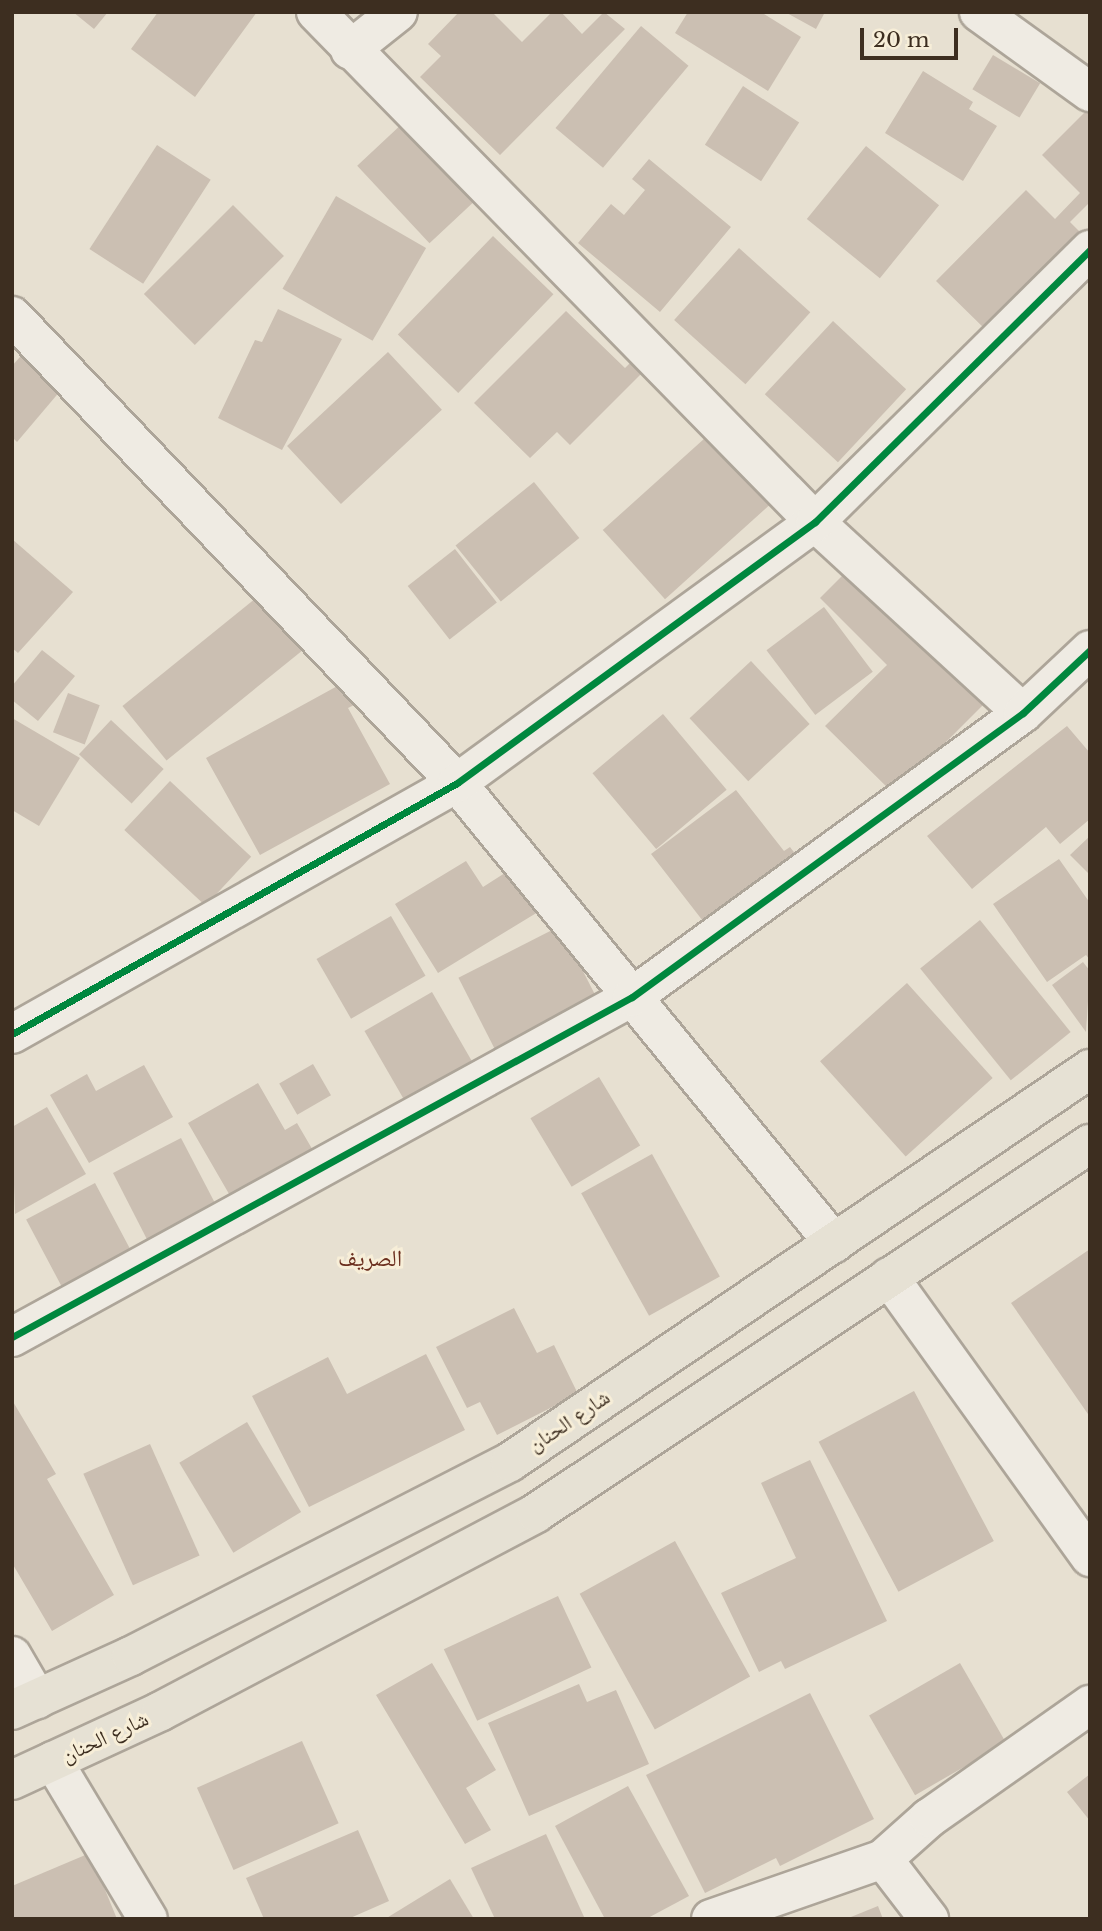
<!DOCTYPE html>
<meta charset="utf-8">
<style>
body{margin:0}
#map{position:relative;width:1102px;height:1931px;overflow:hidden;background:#e7e0d1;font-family:"Libre Baskerville","Noto Naskh Arabic",serif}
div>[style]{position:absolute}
.building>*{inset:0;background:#cbbfb2;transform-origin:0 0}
.roads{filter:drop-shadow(2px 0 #ada599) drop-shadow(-2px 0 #ada599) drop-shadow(0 2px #ada599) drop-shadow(0 -2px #ada599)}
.minor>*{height:38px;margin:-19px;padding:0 19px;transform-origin:19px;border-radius:19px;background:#efebe3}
.major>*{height:38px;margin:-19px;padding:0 19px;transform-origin:19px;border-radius:19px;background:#e6e1d4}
.cycleway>*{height:7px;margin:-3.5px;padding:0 3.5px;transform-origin:3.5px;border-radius:3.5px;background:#00873e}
span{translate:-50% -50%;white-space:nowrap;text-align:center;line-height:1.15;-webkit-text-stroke:6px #f7eed8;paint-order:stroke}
.street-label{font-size:21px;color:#3d2e20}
.neighbourhood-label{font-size:23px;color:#6b2e1e}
.frame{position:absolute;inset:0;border:14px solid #3d2e20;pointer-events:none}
.scale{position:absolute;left:860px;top:28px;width:98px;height:32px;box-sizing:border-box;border:4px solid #3d2e20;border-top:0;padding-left:9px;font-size:21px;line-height:24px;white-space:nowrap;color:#3d2e20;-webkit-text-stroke:5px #f7eed8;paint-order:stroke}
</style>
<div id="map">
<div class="building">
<i style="clip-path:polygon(73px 12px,108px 12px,94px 29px)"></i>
<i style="clip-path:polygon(158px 12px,257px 12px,195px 97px,131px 49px)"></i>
<i style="clip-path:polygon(459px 12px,492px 12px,522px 42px,552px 12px,561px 12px,582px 34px,604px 12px,625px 29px,500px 155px,420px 77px,441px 56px,428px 44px)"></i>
<i style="clip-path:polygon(688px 12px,761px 12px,801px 37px,768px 91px,675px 33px)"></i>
<i style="clip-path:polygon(785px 12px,825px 12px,816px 29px)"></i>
<i style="left:641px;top:26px;width:62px;height:133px;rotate:40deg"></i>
<i style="left:993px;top:55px;width:55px;height:40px;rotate:31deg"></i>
<i style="clip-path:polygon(923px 71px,973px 102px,969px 109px,997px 126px,963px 181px,885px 133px)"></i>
<i style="left:743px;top:86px;width:67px;height:70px;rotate:33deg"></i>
<i style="clip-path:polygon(1090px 107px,1090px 202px,1070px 222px,1083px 235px,988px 332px,936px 281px,1026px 190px,1055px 219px,1080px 193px,1042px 155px)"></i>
<i style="left:404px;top:122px;width:106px;height:64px;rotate:47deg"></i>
<i style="left:157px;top:145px;width:64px;height:124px;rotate:33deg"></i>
<i style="left:866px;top:146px;width:94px;height:94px;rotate:39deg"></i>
<i style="clip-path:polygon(649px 159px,731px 227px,660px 312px,578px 243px,611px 204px,624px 215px,645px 190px,632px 179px)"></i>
<i style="left:336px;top:196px;width:104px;height:107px;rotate:30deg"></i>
<i style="left:233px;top:205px;width:72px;height:126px;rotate:45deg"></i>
<i style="left:493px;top:236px;width:84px;height:137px;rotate:44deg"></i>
<i style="left:739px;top:248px;width:96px;height:97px;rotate:42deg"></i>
<i style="clip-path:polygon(278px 309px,342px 339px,282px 450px,218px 418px,255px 340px,262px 342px)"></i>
<i style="clip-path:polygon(566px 311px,625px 368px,637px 356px,648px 367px,570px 445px,557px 432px,530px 458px,474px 403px)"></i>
<i style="left:833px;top:321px;width:100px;height:100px;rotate:43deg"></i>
<i style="clip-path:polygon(27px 349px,67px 383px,17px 442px,12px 437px,12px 366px)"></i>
<i style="left:388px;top:352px;width:79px;height:138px;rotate:47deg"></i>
<i style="left:715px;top:429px;width:93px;height:151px;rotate:48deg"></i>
<i style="left:534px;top:482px;width:72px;height:101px;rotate:51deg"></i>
<i style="clip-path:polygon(12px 539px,73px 592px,18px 653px,12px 648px)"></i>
<i style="left:455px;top:549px;width:68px;height:60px;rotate:52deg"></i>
<i style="clip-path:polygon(854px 564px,990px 698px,894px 794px,825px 726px,887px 665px,820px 598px)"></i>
<i style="left:267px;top:589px;width:70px;height:186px;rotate:51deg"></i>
<i style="left:824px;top:607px;width:81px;height:72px;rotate:53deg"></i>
<i style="clip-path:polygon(42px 650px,75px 676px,38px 721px,12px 700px,12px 686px)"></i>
<i style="left:751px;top:661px;width:86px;height:84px;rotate:47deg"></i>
<i style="clip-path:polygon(352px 678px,364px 700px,348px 708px,390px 784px,260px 855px,206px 758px)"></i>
<i style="left:68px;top:693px;width:34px;height:42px;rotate:21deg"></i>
<i style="left:663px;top:714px;width:99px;height:92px;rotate:50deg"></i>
<i style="clip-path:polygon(12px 718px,80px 758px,39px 826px,12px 810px)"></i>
<i style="left:111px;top:720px;width:72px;height:47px;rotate:43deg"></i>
<i style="clip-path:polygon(1067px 726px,1090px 753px,1090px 819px,1060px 844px,1046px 827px,972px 889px,927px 836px)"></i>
<i style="left:170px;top:781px;width:111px;height:67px;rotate:43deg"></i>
<i style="clip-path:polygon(736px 790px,784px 851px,790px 847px,803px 864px,713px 934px,651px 854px)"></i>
<i style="clip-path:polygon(1090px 836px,1090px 875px,1070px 855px)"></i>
<i style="clip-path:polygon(1059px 859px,1090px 903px,1090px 960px,1086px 955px,1047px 982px,993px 904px)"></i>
<i style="clip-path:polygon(466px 861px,483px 887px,511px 869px,538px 912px,438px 973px,395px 904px)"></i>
<i style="left:391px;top:916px;width:69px;height:86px;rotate:60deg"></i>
<i style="left:980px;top:920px;width:144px;height:77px;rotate:51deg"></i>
<i style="left:560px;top:926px;width:80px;height:114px;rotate:63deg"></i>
<i style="clip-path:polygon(1083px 962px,1090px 971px,1086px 1032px,1052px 985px)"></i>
<i style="left:907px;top:983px;width:128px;height:117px;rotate:48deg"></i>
<i style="left:432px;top:992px;width:90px;height:78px;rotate:60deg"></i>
<i style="left:313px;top:1064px;width:36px;height:39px;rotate:60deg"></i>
<i style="clip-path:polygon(144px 1065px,173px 1117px,89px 1163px,50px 1095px,87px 1074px,96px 1091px)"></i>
<i style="left:599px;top:1077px;width:80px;height:80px;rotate:59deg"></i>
<i style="clip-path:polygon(258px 1083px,285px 1130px,297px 1123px,318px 1159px,236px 1206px,188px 1123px)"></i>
<i style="clip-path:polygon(47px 1107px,86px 1174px,15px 1214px,12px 1127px)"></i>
<i style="clip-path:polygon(181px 1138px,216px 1205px,155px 1255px,113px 1173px)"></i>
<i style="left:652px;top:1154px;width:140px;height:81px;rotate:61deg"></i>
<i style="left:95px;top:1183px;width:89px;height:78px;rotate:62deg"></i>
<i style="clip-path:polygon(1090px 1249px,1090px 1417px,1011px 1303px)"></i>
<i style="clip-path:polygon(514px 1308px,537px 1353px,554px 1345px,578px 1394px,497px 1435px,480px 1402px,467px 1408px,436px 1347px)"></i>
<i style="clip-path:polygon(426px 1354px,465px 1430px,309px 1507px,252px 1396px,328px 1357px,347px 1394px)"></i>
<i style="left:914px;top:1391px;width:170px;height:108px;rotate:62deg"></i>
<i style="clip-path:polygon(12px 1400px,56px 1474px,47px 1479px,114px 1595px,52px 1631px,12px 1563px)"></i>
<i style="left:247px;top:1422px;width:105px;height:79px;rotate:59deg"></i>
<i style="left:150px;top:1444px;width:122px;height:73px;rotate:66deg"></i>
<i style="clip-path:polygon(810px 1460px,887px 1621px,785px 1669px,781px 1661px,759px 1672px,721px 1593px,796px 1558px,761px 1483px)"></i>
<i style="left:675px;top:1541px;width:155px;height:109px;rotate:61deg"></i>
<i style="left:558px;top:1596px;width:79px;height:126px;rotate:65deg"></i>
<i style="clip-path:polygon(432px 1663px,496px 1770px,466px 1788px,491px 1830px,465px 1844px,376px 1695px)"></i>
<i style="left:960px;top:1663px;width:92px;height:105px;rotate:60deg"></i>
<i style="clip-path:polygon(579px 1684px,587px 1702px,616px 1690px,649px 1764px,529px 1816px,488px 1723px)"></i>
<i style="clip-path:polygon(810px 1693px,874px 1819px,780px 1866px,776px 1858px,705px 1893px,646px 1775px)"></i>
<i style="left:302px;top:1741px;width:90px;height:115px;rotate:66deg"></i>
<i style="clip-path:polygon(1090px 1774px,1090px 1821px,1067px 1792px)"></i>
<i style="clip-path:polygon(628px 1786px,689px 1896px,646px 1919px,605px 1919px,555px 1826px)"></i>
<i style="clip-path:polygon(358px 1830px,389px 1901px,348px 1919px,264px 1919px,246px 1878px)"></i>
<i style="clip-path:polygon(546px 1834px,585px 1919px,495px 1919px,471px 1868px)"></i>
<i style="clip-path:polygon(90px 1853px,117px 1919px,12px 1919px,12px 1886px)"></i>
<i style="clip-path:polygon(450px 1879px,474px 1919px,385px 1919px)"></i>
<i style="clip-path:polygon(878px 1906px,883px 1919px,846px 1919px)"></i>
</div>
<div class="roads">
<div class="minor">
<i style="left:316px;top:12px;width:714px;rotate:45.62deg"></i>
<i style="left:815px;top:522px;width:282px;rotate:42.6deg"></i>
<i style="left:979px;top:12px;width:137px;rotate:35.8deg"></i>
<i style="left:350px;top:50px;width:61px;rotate:-38.4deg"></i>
<i style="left:12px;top:316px;width:645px;rotate:46.38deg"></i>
<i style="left:457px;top:783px;width:595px;rotate:50.66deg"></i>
<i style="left:12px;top:1034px;width:511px;rotate:-29.42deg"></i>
<i style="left:457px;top:783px;width:443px;rotate:-36.1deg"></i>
<i style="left:815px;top:522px;width:387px;rotate:-44.7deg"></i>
<i style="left:889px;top:1277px;width:345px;rotate:54.3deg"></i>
<i style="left:12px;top:1337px;width:707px;rotate:-28.74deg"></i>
<i style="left:632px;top:997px;width:483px;rotate:-36deg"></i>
<i style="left:1023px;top:713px;width:92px;rotate:-43.2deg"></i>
<i style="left:12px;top:1656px;width:50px;rotate:59.8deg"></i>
<i style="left:53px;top:1761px;width:184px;rotate:59deg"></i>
<i style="left:883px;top:1859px;width:76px;rotate:52.5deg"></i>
<i style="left:711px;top:1919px;width:182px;rotate:-19.2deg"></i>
<i style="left:883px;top:1859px;width:62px;rotate:-41.7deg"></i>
<i style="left:929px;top:1818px;width:197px;rotate:-35.1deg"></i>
</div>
<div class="major">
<i style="left:12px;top:1710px;width:131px;rotate:-24.4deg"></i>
<i style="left:131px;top:1656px;width:426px;rotate:-27.1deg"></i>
<i style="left:510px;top:1462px;width:701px;rotate:-34.12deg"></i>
<i style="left:12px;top:1780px;width:164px;rotate:-24.8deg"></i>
<i style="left:161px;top:1711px;width:424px;rotate:-27.8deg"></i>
<i style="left:536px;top:1513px;width:666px;rotate:-33.67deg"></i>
</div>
</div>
<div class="cycleway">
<i style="left:12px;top:1034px;width:511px;rotate:-29.42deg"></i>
<i style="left:457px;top:783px;width:443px;rotate:-36.1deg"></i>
<i style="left:815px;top:522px;width:387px;rotate:-44.7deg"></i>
<i style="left:12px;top:1337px;width:707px;rotate:-28.74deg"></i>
<i style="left:632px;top:997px;width:483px;rotate:-36deg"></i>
<i style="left:1023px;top:713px;width:92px;rotate:-43.2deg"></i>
</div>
<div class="street-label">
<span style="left:569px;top:1421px;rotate:-34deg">شارع الحنان</span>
<span style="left:105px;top:1737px;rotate:-25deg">شارع الحنان</span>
</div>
<div class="neighbourhood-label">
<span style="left:370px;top:1258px">الصريف</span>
</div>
<div class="frame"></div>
<div class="scale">20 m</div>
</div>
